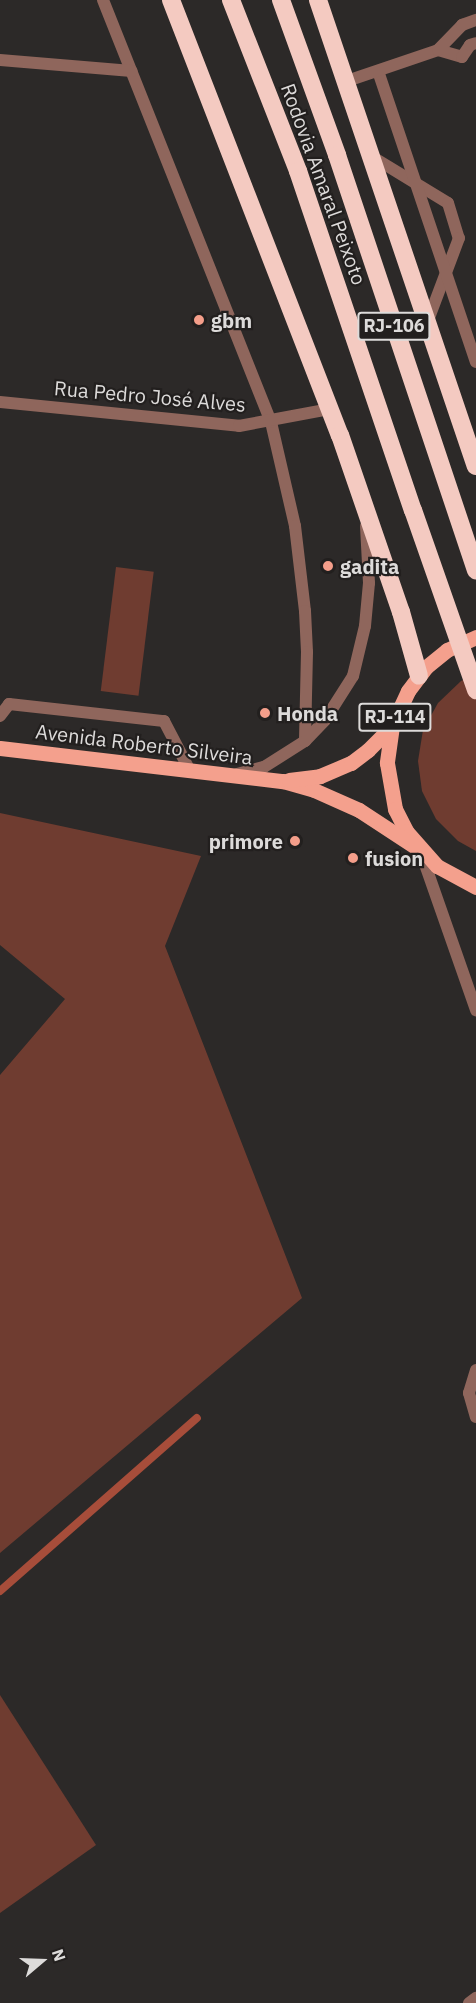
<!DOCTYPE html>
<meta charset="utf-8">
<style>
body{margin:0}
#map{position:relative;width:476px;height:2003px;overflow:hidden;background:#2c2928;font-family:"IBM Plex Sans",sans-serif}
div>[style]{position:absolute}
.green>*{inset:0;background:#6f3c30;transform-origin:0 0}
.stream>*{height:8px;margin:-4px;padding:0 4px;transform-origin:4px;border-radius:4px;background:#a74d3a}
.lane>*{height:12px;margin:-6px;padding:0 6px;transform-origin:6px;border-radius:6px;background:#8f665c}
.street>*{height:12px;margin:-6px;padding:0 6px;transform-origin:6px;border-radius:6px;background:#8f665c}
.primary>*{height:15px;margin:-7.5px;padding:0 7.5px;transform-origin:7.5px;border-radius:7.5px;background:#f4a08d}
.highway>*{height:18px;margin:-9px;padding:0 9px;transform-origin:9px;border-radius:9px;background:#f4cac1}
.highway-bridge>*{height:18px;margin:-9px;padding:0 9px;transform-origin:9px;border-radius:9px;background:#f4cac1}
.dots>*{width:16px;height:16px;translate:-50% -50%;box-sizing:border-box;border:3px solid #221f1e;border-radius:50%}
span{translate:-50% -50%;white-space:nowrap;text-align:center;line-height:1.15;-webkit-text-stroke:4.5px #221f1e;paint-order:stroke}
.shield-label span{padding:2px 4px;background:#221f1e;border:2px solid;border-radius:4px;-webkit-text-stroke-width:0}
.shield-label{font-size:18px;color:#dddbda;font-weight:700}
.street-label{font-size:20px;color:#dddbda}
.poi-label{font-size:20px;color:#dddbda;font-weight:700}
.left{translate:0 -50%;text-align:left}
.right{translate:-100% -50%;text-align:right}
.north{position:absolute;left:12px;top:1931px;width:60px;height:60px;-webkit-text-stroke:4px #221f1e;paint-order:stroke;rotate:71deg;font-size:16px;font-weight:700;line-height:24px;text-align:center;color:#dddbda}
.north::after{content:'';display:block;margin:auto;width:21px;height:27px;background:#dddbda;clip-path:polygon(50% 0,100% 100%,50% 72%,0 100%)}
</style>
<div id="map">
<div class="green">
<i style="left:116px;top:567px;width:38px;height:125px;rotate:7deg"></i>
<i style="clip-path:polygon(476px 674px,476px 851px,458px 841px,436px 819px,422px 791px,418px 761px,423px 730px,438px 703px,461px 681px)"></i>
<i style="clip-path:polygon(0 813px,201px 856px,165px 946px,302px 1298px,0 1553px,0 1075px,65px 999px,0 945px)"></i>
<i style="clip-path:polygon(0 1695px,96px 1845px,0 1913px)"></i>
</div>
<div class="stream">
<i style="left:0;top:1591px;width:262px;rotate:-41.3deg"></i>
</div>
<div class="lane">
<i style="left:371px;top:156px;width:90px;rotate:31.4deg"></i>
<i style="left:448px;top:203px;width:37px;rotate:73deg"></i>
<i style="left:459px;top:238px;width:91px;rotate:110.6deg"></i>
<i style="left:271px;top:422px;width:107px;rotate:77deg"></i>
<i style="left:295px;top:526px;width:86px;rotate:83.3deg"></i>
<i style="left:305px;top:611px;width:41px;rotate:87.2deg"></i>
<i style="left:307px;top:652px;width:89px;rotate:91.3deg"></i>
<i style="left:0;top:716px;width:15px;rotate:-53deg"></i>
<i style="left:9px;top:704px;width:156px;rotate:6.3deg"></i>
<i style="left:164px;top:721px;width:54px;rotate:62.5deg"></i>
<i style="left:237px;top:774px;width:28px;rotate:-15deg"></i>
<i style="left:264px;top:767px;width:49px;rotate:-32.4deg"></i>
<i style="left:305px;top:741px;width:29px;rotate:-46deg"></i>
<i style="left:325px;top:720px;width:52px;rotate:-57.5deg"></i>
<i style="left:353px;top:676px;width:51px;rotate:-76.5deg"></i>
<i style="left:365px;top:626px;width:43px;rotate:-84.7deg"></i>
<i style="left:369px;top:583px;width:57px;rotate:-93deg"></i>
<i style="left:420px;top:850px;width:170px;rotate:70.7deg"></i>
</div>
<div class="street">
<i style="left:103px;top:0;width:454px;rotate:68.3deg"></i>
<i style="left:438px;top:50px;width:25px;rotate:16deg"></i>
<i style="left:462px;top:57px;width:14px;rotate:-56deg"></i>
<i style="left:470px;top:45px;width:6px;rotate:-18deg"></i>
<i style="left:0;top:60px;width:132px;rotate:4.8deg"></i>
<i style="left:378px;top:71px;width:307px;rotate:71.4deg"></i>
<i style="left:347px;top:81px;width:96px;rotate:-18.8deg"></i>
<i style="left:438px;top:50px;width:35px;rotate:-46deg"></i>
<i style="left:462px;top:25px;width:15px;rotate:-20deg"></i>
<i style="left:0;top:402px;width:240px;rotate:5.7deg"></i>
<i style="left:239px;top:426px;width:93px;rotate:-10.6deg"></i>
<i style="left:476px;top:1370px;width:24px;rotate:107deg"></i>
<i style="left:469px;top:1393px;width:25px;rotate:74deg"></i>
<i style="left:469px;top:2003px;width:9px;rotate:-36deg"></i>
</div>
<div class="primary">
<i style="left:476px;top:637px;width:32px;rotate:156deg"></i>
<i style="left:447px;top:650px;width:27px;rotate:141deg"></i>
<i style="left:426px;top:667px;width:30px;rotate:127deg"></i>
<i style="left:408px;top:691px;width:38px;rotate:115deg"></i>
<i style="left:392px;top:726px;width:37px;rotate:98deg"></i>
<i style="left:387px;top:763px;width:47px;rotate:80.1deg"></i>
<i style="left:395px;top:809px;width:25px;rotate:63deg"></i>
<i style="left:406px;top:831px;width:47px;rotate:48.5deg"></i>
<i style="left:437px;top:866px;width:44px;rotate:28.3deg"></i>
<i style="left:0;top:748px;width:285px;rotate:6.7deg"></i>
<i style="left:283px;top:781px;width:32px;rotate:16deg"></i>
<i style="left:314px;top:790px;width:49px;rotate:24deg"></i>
<i style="left:359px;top:810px;width:73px;rotate:33.3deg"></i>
<i style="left:289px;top:780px;width:31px;rotate:-7deg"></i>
<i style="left:320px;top:776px;width:34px;rotate:-23deg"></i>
<i style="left:351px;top:763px;width:21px;rotate:-37deg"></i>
<i style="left:368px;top:750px;width:34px;rotate:-45deg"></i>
</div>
<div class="highway">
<i style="left:171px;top:0;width:467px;rotate:68.8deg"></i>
<i style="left:340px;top:435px;width:187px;rotate:71deg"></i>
<i style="left:401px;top:612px;width:66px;rotate:74.3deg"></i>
<i style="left:231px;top:0;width:184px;rotate:68.6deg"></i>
<i style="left:298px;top:171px;width:358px;rotate:71.3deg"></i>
<i style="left:281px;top:0;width:165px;rotate:70.1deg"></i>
<i style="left:337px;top:155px;width:438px;rotate:71.5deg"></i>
<i style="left:318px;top:0;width:492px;rotate:71.3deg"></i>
</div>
<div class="highway-bridge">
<i style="left:413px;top:510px;width:191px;rotate:70.7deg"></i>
</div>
<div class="dots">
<i style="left:199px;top:320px;background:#f49e8a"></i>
<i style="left:328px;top:566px;background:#f49e8a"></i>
<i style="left:265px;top:713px;background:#f49e8a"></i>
<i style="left:295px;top:841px;background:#f49e8a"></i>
<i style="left:353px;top:858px;background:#f49e8a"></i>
</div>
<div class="shield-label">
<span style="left:394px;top:326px">RJ-106</span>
<span style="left:395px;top:717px">RJ-114</span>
</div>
<div class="street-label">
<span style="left:324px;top:184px;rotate:70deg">Rodovia Amaral Peixoto</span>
<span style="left:150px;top:396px;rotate:5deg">Rua Pedro José Alves</span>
<span style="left:144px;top:744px;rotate:7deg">Avenida Roberto Silveira</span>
</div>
<div class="poi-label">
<span class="left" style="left:211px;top:320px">gbm</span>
<span class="left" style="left:340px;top:566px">gadita</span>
<span class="left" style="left:277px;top:713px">Honda</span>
<span class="right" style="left:283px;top:841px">primore</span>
<span class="left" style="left:365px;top:858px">fusion</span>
</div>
<div class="north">N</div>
</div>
